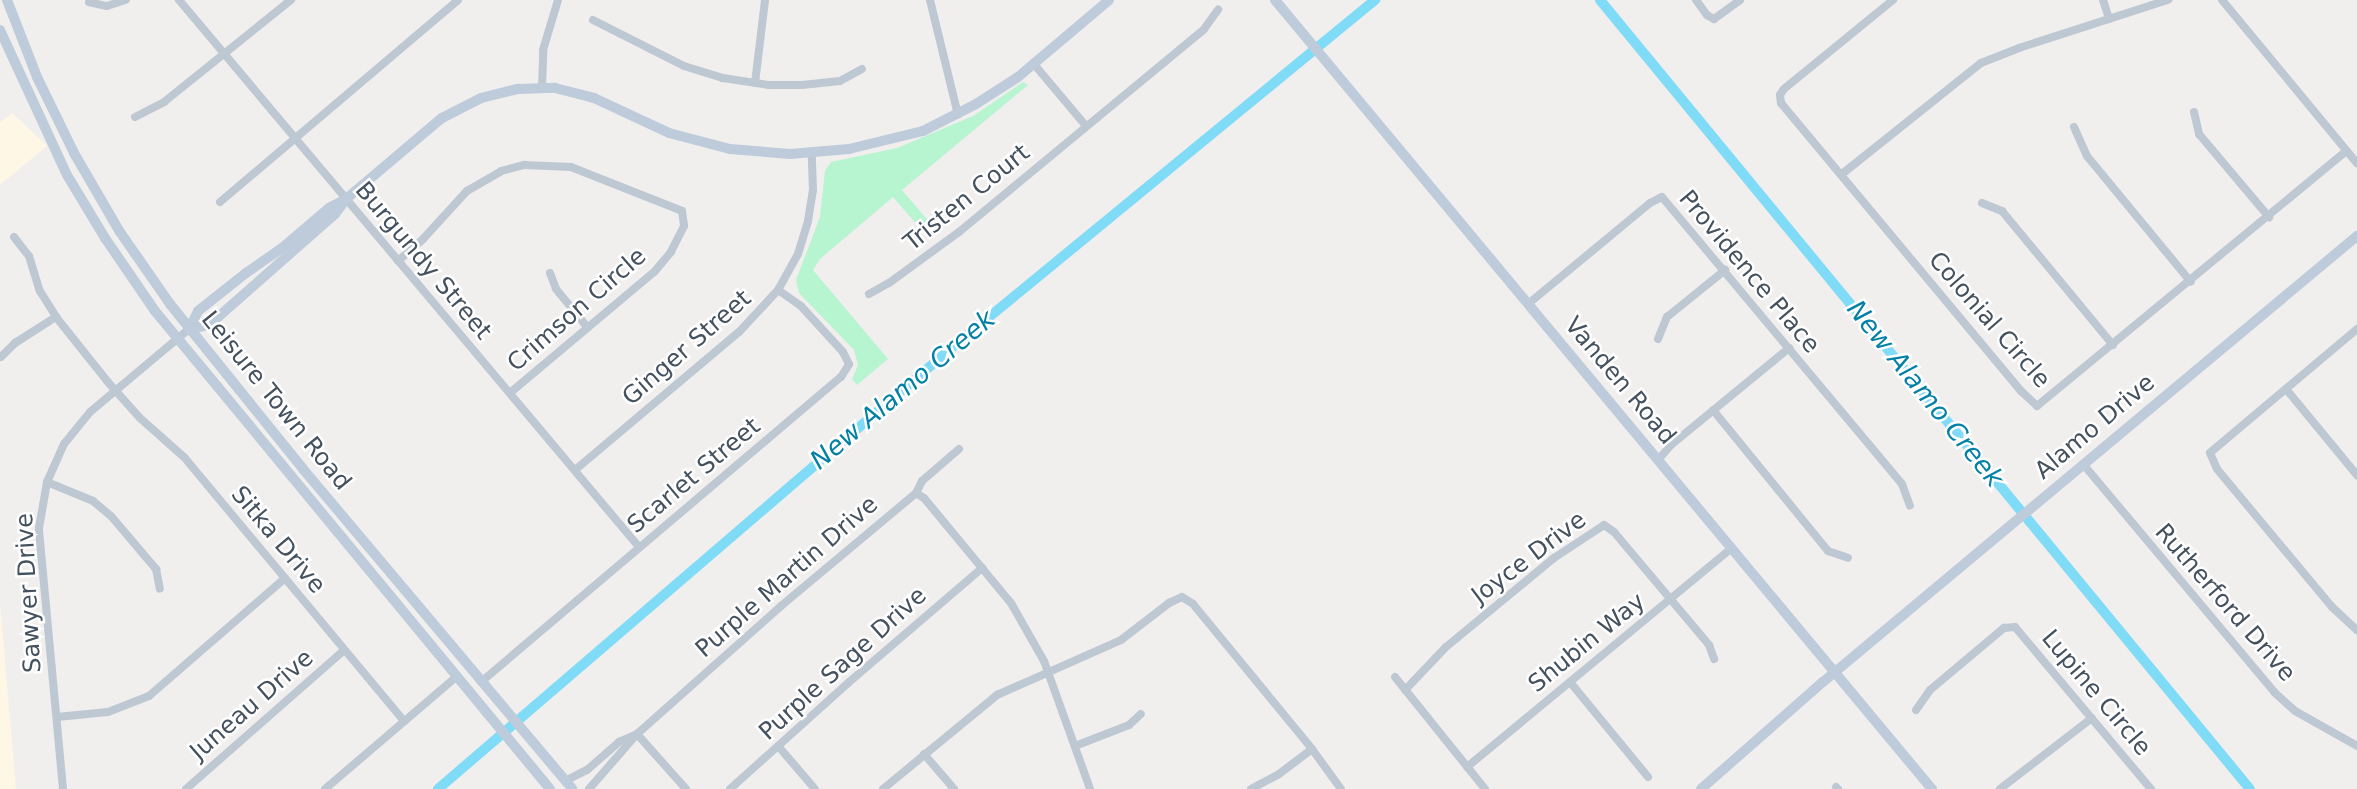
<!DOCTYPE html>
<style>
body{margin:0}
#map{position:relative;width:2357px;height:789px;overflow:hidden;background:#f1eeee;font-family:"DejaVu Sans",sans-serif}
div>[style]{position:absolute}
.commercial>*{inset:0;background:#fef7e5}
.green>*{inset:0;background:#b7f4d0}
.canal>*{height:10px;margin:-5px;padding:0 5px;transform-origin:5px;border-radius:5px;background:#7fdbf6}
.street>*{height:8px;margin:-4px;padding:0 4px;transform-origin:4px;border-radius:4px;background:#bdc8d2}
.secondary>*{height:10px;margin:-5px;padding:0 5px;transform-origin:5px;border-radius:5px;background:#becbda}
span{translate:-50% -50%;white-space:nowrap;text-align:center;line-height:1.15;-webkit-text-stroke:5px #fff;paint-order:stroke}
.street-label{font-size:24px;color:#44515e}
.water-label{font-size:26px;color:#0280a5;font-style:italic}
</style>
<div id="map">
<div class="commercial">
<i style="clip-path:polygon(12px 113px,47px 146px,0 185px,0 122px)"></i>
<i style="clip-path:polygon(0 603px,16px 789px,0 789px)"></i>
</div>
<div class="green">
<i style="clip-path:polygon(1023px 82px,1028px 85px,902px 190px,936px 230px,927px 236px,893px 197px,820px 259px,813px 270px,888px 359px,857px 385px,852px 379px,858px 365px,854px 350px,799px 293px,796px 280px,820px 217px,825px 171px,831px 162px,897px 148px,973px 116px)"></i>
</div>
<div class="canal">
<i style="left:1600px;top:0;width:1022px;rotate:50.52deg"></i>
<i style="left:438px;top:789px;width:681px;rotate:-40.66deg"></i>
<i style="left:955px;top:345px;width:544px;rotate:-39.4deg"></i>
</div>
<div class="street">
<i style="left:179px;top:0;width:715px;rotate:49.94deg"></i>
<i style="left:930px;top:0;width:118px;rotate:76.3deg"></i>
<i style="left:1696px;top:0;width:19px;rotate:54deg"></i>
<i style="left:1707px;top:15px;width:8px;rotate:30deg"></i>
<i style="left:1714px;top:19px;width:32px;rotate:-36deg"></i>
<i style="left:1893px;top:0;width:141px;rotate:140.8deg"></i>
<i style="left:1784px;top:89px;width:7px;rotate:124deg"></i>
<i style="left:1780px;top:95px;width:8px;rotate:83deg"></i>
<i style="left:1781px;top:103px;width:375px;rotate:50.2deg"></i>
<i style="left:2021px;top:391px;width:22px;rotate:43deg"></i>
<i style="left:2037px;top:406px;width:401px;rotate:-39.5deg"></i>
<i style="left:2103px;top:0;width:20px;rotate:72deg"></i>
<i style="left:2222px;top:0;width:212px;rotate:50.4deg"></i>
<i style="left:89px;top:2px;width:18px;rotate:13deg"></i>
<i style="left:107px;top:6px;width:20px;rotate:-18deg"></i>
<i style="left:593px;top:20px;width:102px;rotate:26.8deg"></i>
<i style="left:684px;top:66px;width:41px;rotate:17.1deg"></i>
<i style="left:723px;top:78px;width:47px;rotate:8.7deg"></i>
<i style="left:769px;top:85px;width:33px"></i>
<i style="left:802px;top:85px;width:38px;rotate:-6deg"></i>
<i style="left:840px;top:81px;width:25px;rotate:-29deg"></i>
<i style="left:1033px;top:63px;width:82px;rotate:49.9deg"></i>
<i style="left:755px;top:83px;width:84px;rotate:-83.1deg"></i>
<i style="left:542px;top:88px;width:38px;rotate:-88deg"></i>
<i style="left:543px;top:50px;width:52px;rotate:-73.3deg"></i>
<i style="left:2194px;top:112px;width:23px;rotate:77deg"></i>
<i style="left:2199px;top:134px;width:109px;rotate:49.9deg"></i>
<i style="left:135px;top:117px;width:33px;rotate:-27deg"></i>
<i style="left:164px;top:102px;width:163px;rotate:-38.8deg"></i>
<i style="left:2074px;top:127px;width:32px;rotate:66deg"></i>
<i style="left:2087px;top:156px;width:163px;rotate:50.5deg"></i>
<i style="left:1842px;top:174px;width:178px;rotate:-38.6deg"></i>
<i style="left:1981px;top:63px;width:41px;rotate:-21.5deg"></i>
<i style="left:2019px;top:48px;width:157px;rotate:-17.9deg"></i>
<i style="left:220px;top:202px;width:312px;rotate:-40.3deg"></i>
<i style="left:1982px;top:203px;width:22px;rotate:22deg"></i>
<i style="left:2002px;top:211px;width:174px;rotate:50.4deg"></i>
<i style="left:14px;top:237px;width:24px;rotate:52deg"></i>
<i style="left:29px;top:256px;width:37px;rotate:73deg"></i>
<i style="left:40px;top:291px;width:31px;rotate:58deg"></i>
<i style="left:56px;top:317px;width:82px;rotate:51.4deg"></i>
<i style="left:107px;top:381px;width:50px;rotate:48.3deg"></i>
<i style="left:140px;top:418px;width:59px;rotate:41.6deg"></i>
<i style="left:184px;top:457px;width:344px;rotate:50.2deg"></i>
<i style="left:398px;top:261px;width:33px;rotate:-41deg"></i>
<i style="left:423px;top:239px;width:65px;rotate:-47.5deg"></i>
<i style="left:467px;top:191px;width:39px;rotate:-30deg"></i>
<i style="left:501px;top:171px;width:24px;rotate:-15deg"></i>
<i style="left:524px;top:165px;width:47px;rotate:2.4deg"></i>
<i style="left:571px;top:167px;width:119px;rotate:21.6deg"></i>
<i style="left:682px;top:211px;width:15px;rotate:82deg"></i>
<i style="left:684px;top:226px;width:29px;rotate:117deg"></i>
<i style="left:671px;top:252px;width:26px;rotate:130deg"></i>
<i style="left:654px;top:272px;width:188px;rotate:140deg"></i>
<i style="left:550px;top:273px;width:17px;rotate:69deg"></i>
<i style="left:556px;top:289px;width:50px;rotate:50.6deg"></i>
<i style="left:869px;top:294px;width:23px;rotate:-29deg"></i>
<i style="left:889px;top:283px;width:87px;rotate:-36.1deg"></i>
<i style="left:959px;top:232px;width:318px;rotate:-39.6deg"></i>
<i style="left:1204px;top:29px;width:24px;rotate:-54deg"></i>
<i style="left:1528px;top:304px;width:158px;rotate:-39.6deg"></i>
<i style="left:1650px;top:203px;width:13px;rotate:-27deg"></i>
<i style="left:1662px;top:197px;width:374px;rotate:50.1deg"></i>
<i style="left:1902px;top:484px;width:23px;rotate:70deg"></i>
<i style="left:2357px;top:329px;width:192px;rotate:139.9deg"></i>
<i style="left:2210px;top:453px;width:17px;rotate:66deg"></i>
<i style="left:2217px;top:469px;width:180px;rotate:50.2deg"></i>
<i style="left:2332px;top:607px;width:34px;rotate:43deg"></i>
<i style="left:1658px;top:339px;width:24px;rotate:-68deg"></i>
<i style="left:1667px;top:317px;width:75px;rotate:-39deg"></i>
<i style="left:1px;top:357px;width:20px;rotate:-45deg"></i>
<i style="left:15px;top:343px;width:49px;rotate:-32.4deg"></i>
<i style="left:2286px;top:389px;width:112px;rotate:50.5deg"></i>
<i style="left:1713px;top:410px;width:182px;rotate:50.8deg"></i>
<i style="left:1828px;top:551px;width:21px;rotate:19deg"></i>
<i style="left:1658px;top:460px;width:20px;rotate:-49deg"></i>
<i style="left:1671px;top:445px;width:153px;rotate:-39.4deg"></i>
<i style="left:2083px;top:464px;width:297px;rotate:50deg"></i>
<i style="left:2274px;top:692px;width:28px;rotate:42deg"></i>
<i style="left:2295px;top:711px;width:71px;rotate:29.4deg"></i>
<i style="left:575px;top:470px;width:214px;rotate:-40.1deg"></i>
<i style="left:739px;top:332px;width:57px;rotate:-47.1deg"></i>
<i style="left:778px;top:290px;width:41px;rotate:-60.9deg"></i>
<i style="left:798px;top:254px;width:34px;rotate:-73deg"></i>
<i style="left:808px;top:221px;width:30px;rotate:-81deg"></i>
<i style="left:813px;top:191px;width:37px;rotate:-92deg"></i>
<i style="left:47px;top:482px;width:50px;rotate:22.4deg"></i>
<i style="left:93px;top:501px;width:23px;rotate:40deg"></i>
<i style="left:111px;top:516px;width:70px;rotate:49.7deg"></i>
<i style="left:156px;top:569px;width:20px;rotate:79deg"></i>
<i style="left:916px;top:493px;width:9px;rotate:32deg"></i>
<i style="left:924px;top:498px;width:136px;rotate:50.4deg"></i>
<i style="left:1011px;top:603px;width:67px;rotate:60.4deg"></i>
<i style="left:1044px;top:661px;width:136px;rotate:70.2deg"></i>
<i style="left:1395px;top:677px;width:144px;rotate:51.2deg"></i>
<i style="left:481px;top:682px;width:472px;rotate:-40.3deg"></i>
<i style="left:841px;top:377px;width:15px;rotate:-58deg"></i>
<i style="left:849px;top:364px;width:13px;rotate:-117deg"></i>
<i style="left:843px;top:352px;width:62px;rotate:-132.4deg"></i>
<i style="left:801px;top:306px;width:28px;rotate:-145deg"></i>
<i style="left:1570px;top:682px;width:123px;rotate:50.6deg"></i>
<i style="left:1405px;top:690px;width:59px;rotate:-46.4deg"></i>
<i style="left:1446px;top:647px;width:140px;rotate:-39.5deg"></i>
<i style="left:1554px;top:558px;width:60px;rotate:-33.4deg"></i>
<i style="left:1604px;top:525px;width:12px;rotate:35deg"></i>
<i style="left:1614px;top:532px;width:148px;rotate:49.9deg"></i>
<i style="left:1709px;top:645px;width:15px;rotate:70deg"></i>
<i style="left:1916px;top:710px;width:24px;rotate:-55deg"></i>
<i style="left:1930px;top:690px;width:97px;rotate:-40deg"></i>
<i style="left:2004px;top:628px;width:11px;rotate:-5deg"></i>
<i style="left:2015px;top:627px;width:212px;rotate:50deg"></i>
<i style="left:57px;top:717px;width:51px;rotate:-5.6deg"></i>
<i style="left:108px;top:712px;width:44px;rotate:-21.3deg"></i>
<i style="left:149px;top:696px;width:180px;rotate:-40.9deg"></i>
<i style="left:637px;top:734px;width:74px;rotate:48.3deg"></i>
<i style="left:1075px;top:746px;width:58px;rotate:-21.3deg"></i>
<i style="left:1129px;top:725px;width:16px;rotate:-43deg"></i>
<i style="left:779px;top:747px;width:55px;rotate:49.4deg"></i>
<i style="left:924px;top:754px;width:46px;rotate:49.4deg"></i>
<i style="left:1467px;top:767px;width:344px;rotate:-39.6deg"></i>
<i style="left:565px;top:781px;width:25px;rotate:-27deg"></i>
<i style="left:587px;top:770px;width:43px;rotate:-41.2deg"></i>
<i style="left:619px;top:742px;width:17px;rotate:-24deg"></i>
<i style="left:1836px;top:787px;width:3px;rotate:45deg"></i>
<i style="left:63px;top:789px;width:262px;rotate:-95.3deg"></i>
<i style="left:39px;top:528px;width:47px;rotate:-80.1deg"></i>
<i style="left:47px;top:482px;width:42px;rotate:-65.9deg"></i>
<i style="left:64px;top:444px;width:41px;rotate:-50.9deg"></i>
<i style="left:90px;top:412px;width:129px;rotate:-40deg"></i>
<i style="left:186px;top:789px;width:210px;rotate:-41.3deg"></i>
<i style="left:325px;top:789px;width:172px;rotate:-40.5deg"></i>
<i style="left:589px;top:789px;width:73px;rotate:-48.9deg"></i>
<i style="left:637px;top:734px;width:193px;rotate:-41.6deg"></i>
<i style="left:781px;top:606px;width:176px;rotate:-39.9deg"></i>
<i style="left:916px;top:493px;width:13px;rotate:-63deg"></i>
<i style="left:922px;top:481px;width:49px;rotate:-40.9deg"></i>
<i style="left:730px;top:789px;width:159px;rotate:-41.9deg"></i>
<i style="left:848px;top:683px;width:177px;rotate:-40.6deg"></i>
<i style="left:883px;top:789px;width:148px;rotate:-39.5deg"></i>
<i style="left:997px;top:695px;width:136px;rotate:-23.9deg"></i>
<i style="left:1121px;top:640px;width:61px;rotate:-37.6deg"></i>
<i style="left:1169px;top:603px;width:14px;rotate:-25deg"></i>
<i style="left:1182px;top:597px;width:13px;rotate:32deg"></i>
<i style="left:1193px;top:604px;width:188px;rotate:50.6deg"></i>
<i style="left:1312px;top:749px;width:49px;rotate:54.1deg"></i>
<i style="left:1251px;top:789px;width:32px;rotate:-28deg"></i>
<i style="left:1279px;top:774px;width:41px;rotate:-37.1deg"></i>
<i style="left:2000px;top:789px;width:116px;rotate:-37.7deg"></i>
</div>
<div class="secondary">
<i style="left:7px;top:0;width:83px;rotate:68.7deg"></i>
<i style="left:37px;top:77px;width:85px;rotate:64deg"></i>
<i style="left:74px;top:153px;width:91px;rotate:59.8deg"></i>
<i style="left:120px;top:232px;width:88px;rotate:55.2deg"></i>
<i style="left:170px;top:304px;width:212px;rotate:51.1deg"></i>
<i style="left:303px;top:469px;width:418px;rotate:49.9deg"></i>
<i style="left:1275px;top:0;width:1027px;rotate:50.22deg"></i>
<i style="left:0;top:30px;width:160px;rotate:65.2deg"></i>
<i style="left:67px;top:175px;width:74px;rotate:58.9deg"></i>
<i style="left:105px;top:238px;width:88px;rotate:55.6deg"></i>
<i style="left:155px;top:311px;width:620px;rotate:50.43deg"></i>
<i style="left:189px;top:329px;width:20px;rotate:-63deg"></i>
<i style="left:198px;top:311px;width:61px;rotate:-38.4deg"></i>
<i style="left:246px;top:273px;width:44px;rotate:-34.8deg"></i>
<i style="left:282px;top:248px;width:62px;rotate:-40.4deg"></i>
<i style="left:329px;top:208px;width:19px;rotate:-28deg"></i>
<i style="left:346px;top:199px;width:126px;rotate:-40.2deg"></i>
<i style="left:442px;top:118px;width:44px;rotate:-27.1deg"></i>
<i style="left:481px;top:98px;width:37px;rotate:-14deg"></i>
<i style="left:517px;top:89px;width:38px;rotate:-2deg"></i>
<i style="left:555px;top:88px;width:40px;rotate:14.4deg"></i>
<i style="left:594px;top:98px;width:83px;rotate:25deg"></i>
<i style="left:669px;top:133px;width:63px;rotate:14.7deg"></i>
<i style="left:730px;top:149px;width:60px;rotate:4.8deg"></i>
<i style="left:790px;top:154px;width:59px;rotate:-4.8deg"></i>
<i style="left:849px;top:149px;width:76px;rotate:-13.7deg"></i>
<i style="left:923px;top:131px;width:59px;rotate:-27deg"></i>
<i style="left:976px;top:104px;width:50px;rotate:-32.7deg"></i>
<i style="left:1018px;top:77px;width:119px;rotate:-40.2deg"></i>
<i style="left:189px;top:329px;width:20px;rotate:-11deg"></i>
<i style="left:209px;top:325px;width:168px;rotate:-41.4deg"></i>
<i style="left:335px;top:214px;width:15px;rotate:-53deg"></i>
<i style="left:1701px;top:789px;width:162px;rotate:-41.3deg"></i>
<i style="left:1823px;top:682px;width:696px;rotate:-39.87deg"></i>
</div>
<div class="street-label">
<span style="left:967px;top:198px;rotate:-39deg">Tristen Court</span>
<span style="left:423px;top:261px;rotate:50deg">Burgundy Street</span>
<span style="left:1749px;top:272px;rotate:50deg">Providence Place</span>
<span style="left:577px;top:310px;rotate:-41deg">Crimson Circle</span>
<span style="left:1989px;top:320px;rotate:49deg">Colonial Circle</span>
<span style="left:687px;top:348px;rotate:-41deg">Ginger Street</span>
<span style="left:1620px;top:381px;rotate:50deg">Vanden Road</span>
<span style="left:276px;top:401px;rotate:51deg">Leisure Town Road</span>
<span style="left:2095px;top:427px;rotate:-40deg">Alamo Drive</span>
<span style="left:694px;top:476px;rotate:-40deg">Scarlet Street</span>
<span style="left:278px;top:540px;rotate:50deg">Sitka Drive</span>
<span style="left:1529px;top:558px;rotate:-37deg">Joyce Drive</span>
<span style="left:787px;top:577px;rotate:-41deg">Purple Martin Drive</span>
<span style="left:29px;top:593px;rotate:-93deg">Sawyer Drive</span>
<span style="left:2225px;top:603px;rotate:49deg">Rutherford Drive</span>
<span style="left:1587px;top:643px;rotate:-39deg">Shubin Way</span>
<span style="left:843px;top:664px;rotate:-42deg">Purple Sage Drive</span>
<span style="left:2096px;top:693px;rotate:50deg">Lupine Circle</span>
<span style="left:252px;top:705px;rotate:-41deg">Juneau Drive</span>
</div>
<div class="water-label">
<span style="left:903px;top:390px;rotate:-40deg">New Alamo Creek</span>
<span style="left:1925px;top:394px;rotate:51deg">New Alamo Creek</span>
</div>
</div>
